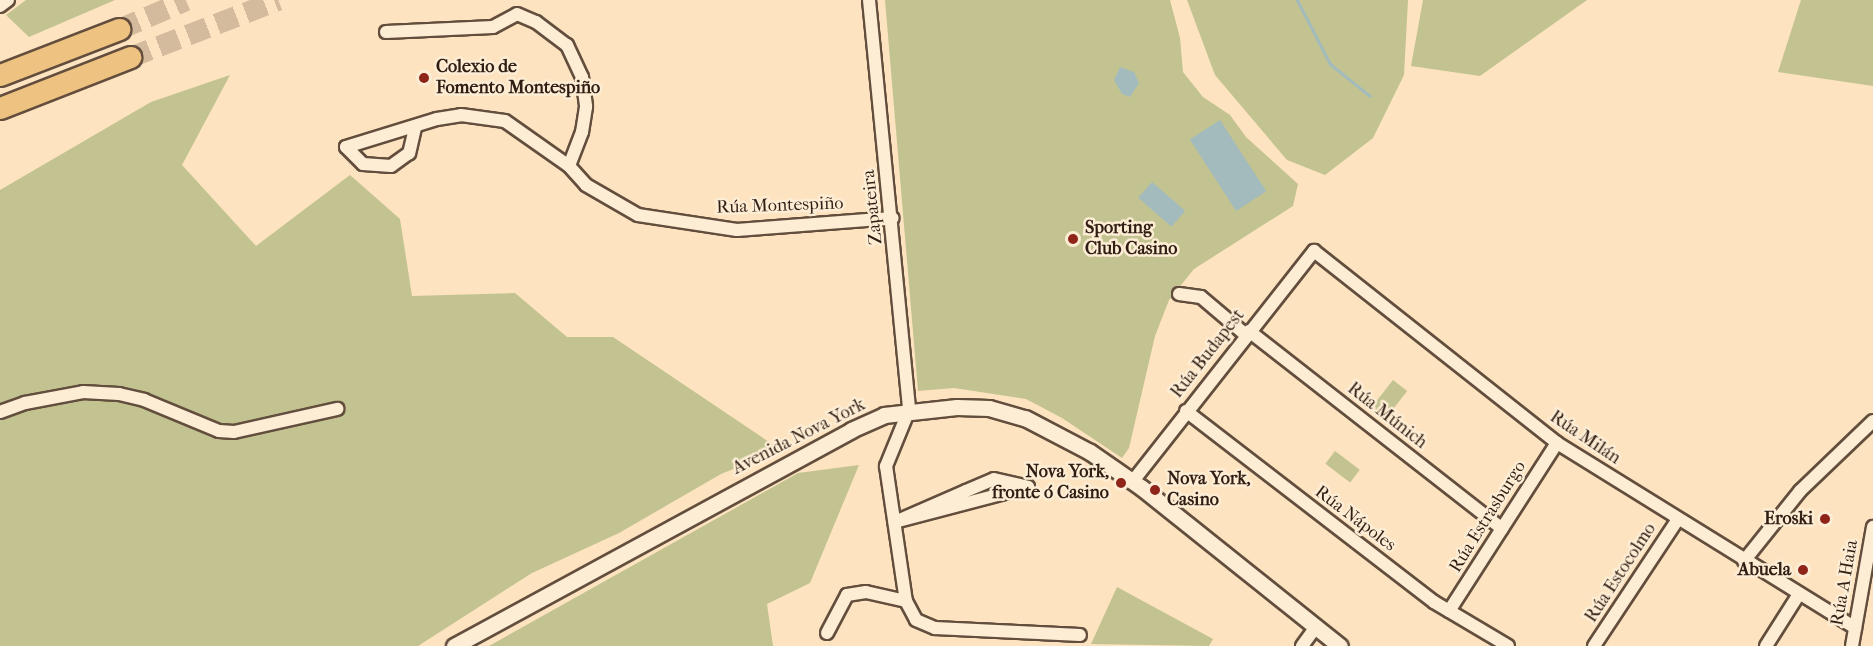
<!DOCTYPE html>
<meta charset="utf-8">
<style>
body{margin:0}
#map{position:relative;width:1873px;height:646px;overflow:hidden;background:#fde3bf;font-family:"IM FELL French Canon",serif}
div>[style]{position:absolute}
.green>*{inset:0;background:#c2c390;transform-origin:0 0}
.water>*{inset:0;background:#a4bbbd;transform-origin:0 0}
.stream>*{height:3px;margin:-1.5px;padding:0 1.5px;transform-origin:1.5px;border-radius:1.5px;background:#a4bbbd}
.motorway-tunnel>*{height:21px;margin-top:-10.5px;transform-origin:0;background:repeating-linear-gradient(90deg,#d4bb9d 0 21px,transparent 0 31px)}
.roads{filter:drop-shadow(2px 0 #634e3e) drop-shadow(-2px 0 #634e3e) drop-shadow(0 2px #634e3e) drop-shadow(0 -2px #634e3e)}
.minor>*{height:12px;margin:-6px;padding:0 6px;transform-origin:6px;border-radius:6px;background:#feedd5}
.tertiary>*{height:15px;margin:-7.5px;padding:0 7.5px;transform-origin:7.5px;border-radius:7.5px;background:#feedd5}
.motorway>*{height:21px;margin:-10.5px;padding:0 10.5px;transform-origin:10.5px;border-radius:10.5px;background:#eec280}
.dots>*{width:16px;height:16px;translate:-50% -50%;box-sizing:border-box;border:3px solid #feedd5;border-radius:50%}
span{translate:-50% -50%;white-space:nowrap;text-align:center;line-height:1.15;-webkit-text-stroke:5px #feedd5;paint-order:stroke}
.poi-label{font-size:18px;color:#301d13;font-weight:700}
.left{translate:0 -50%;text-align:left}
.right{translate:-100% -50%;text-align:right}
.street-label{font-size:18px;color:#301d13}
</style>
<div id="map">
<div class="green">
<i style="clip-path:polygon(26px 0,115px 0,29px 37px,6px 15px)"></i>
<i style="clip-path:polygon(885px 0,1170px 0,1180px 38px,1183px 72px,1203px 97px,1230px 115px,1246px 137px,1298px 184px,1293px 206px,1194px 269px,1169px 300px,1155px 336px,1129px 448px,1122px 458px,1062px 418px,1026px 399px,954px 388px,918px 391px)"></i>
<i style="clip-path:polygon(1187px 0,1408px 0,1404px 75px,1373px 138px,1325px 175px,1287px 160px,1215px 75px)"></i>
<i style="clip-path:polygon(1423px 0,1587px 0,1480px 76px,1411px 66px)"></i>
<i style="clip-path:polygon(1801px 0,1873px 0,1873px 86px,1778px 72px)"></i>
<i style="clip-path:polygon(230px 75px,182px 165px,256px 246px,350px 175px,400px 219px,412px 296px,515px 293px,567px 337px,613px 337px,781px 450px,721px 474px,619px 533px,532px 573px,418px 646px,0 646px,0 190px,151px 102px)"></i>
<i style="left:1393px;top:380px;width:18px;height:34px;rotate:38deg"></i>
<i style="left:1335px;top:451px;width:31px;height:16px;rotate:37deg"></i>
<i style="clip-path:polygon(859px 465px,810px 583px,767px 604px,773px 646px,489px 646px,798px 473px)"></i>
<i style="clip-path:polygon(1117px 587px,1213px 639px,1209px 646px,1091px 644px)"></i>
</div>
<div class="water">
<i style="clip-path:polygon(1120px 67px,1134px 72px,1139px 83px,1130px 97px,1122px 94px,1114px 80px)"></i>
<i style="left:1220px;top:120px;width:85px;height:36px;rotate:57deg"></i>
<i style="left:1152px;top:182px;width:44px;height:21px;rotate:41deg"></i>
</div>
<div class="stream">
<i style="left:1297px;top:0;width:72px;rotate:62.7deg"></i>
<i style="left:1330px;top:64px;width:51px;rotate:38.7deg"></i>
</div>
<div class="motorway-tunnel">
<i style="left:119px;top:29px;width:73px;rotate:-23.4deg"></i>
<i style="left:130px;top:57px;width:159px;rotate:-21.1deg"></i>
</div>
<div class="roads">
<div class="minor">
<i style="left:869px;top:0;width:412px;rotate:84.4deg"></i>
<i style="left:909px;top:410px;width:61px;rotate:112.3deg"></i>
<i style="left:886px;top:466px;width:136px;rotate:81.6deg"></i>
<i style="left:906px;top:601px;width:21px;rotate:62deg"></i>
<i style="left:916px;top:620px;width:21px;rotate:23deg"></i>
<i style="left:935px;top:628px;width:145px;rotate:2.8deg"></i>
<i style="left:0;top:6px;width:10px;rotate:-37deg"></i>
<i style="left:386px;top:32px;width:107px;rotate:-2.7deg"></i>
<i style="left:493px;top:27px;width:27px;rotate:-28deg"></i>
<i style="left:517px;top:14px;width:21px;rotate:23deg"></i>
<i style="left:536px;top:22px;width:39px;rotate:37deg"></i>
<i style="left:567px;top:45px;width:35px;rotate:65deg"></i>
<i style="left:582px;top:77px;width:30px;rotate:82deg"></i>
<i style="left:586px;top:107px;width:25px;rotate:99deg"></i>
<i style="left:582px;top:132px;width:36px;rotate:111deg"></i>
<i style="left:415px;top:128px;width:26px;rotate:103deg"></i>
<i style="left:409px;top:153px;width:22px;rotate:144deg"></i>
<i style="left:391px;top:166px;width:28px;rotate:-176deg"></i>
<i style="left:363px;top:164px;width:24px;rotate:-135deg"></i>
<i style="left:346px;top:147px;width:95px;rotate:-17.1deg"></i>
<i style="left:437px;top:119px;width:24px;rotate:-9deg"></i>
<i style="left:461px;top:115px;width:44px;rotate:7.8deg"></i>
<i style="left:505px;top:121px;width:78px;rotate:35.1deg"></i>
<i style="left:569px;top:166px;width:25px;rotate:48deg"></i>
<i style="left:586px;top:185px;width:60px;rotate:30deg"></i>
<i style="left:638px;top:215px;width:100px;rotate:8.6deg"></i>
<i style="left:737px;top:230px;width:156px;rotate:-4.4deg"></i>
<i style="left:1179px;top:294px;width:22px;rotate:8deg"></i>
<i style="left:1201px;top:297px;width:59px;rotate:40.2deg"></i>
<i style="left:1249px;top:331px;width:321px;rotate:38deg"></i>
<i style="left:1186px;top:411px;width:313px;rotate:37.6deg"></i>
<i style="left:1434px;top:602px;width:86px;rotate:30.7deg"></i>
<i style="left:0;top:412px;width:27px;rotate:-20deg"></i>
<i style="left:25px;top:403px;width:59px;rotate:-10.7deg"></i>
<i style="left:83px;top:392px;width:36px;rotate:3deg"></i>
<i style="left:119px;top:394px;width:26px;rotate:13deg"></i>
<i style="left:144px;top:400px;width:81px;rotate:22.5deg"></i>
<i style="left:219px;top:431px;width:15px;rotate:4deg"></i>
<i style="left:234px;top:432px;width:106px;rotate:-12.6deg"></i>
<i style="left:994px;top:479px;width:35px;rotate:13deg"></i>
<i style="left:1028px;top:487px;width:138px;rotate:165.3deg"></i>
<i style="left:895px;top:522px;width:77px;rotate:-23.6deg"></i>
<i style="left:966px;top:491px;width:30px;rotate:-23deg"></i>
<i style="left:1133px;top:481px;width:293px;rotate:-51.8deg"></i>
<i style="left:1314px;top:251px;width:310px;rotate:38.3deg"></i>
<i style="left:1557px;top:443px;width:351px;rotate:31.8deg"></i>
<i style="left:1744px;top:561px;width:90px;rotate:-51.3deg"></i>
<i style="left:1800px;top:491px;width:101px;rotate:-43.8deg"></i>
<i style="left:1449px;top:611px;width:200px;rotate:-57.3deg"></i>
<i style="left:827px;top:633px;width:43px;rotate:-62.2deg"></i>
<i style="left:847px;top:595px;width:19px;rotate:-9deg"></i>
<i style="left:866px;top:592px;width:41px;rotate:12.7deg"></i>
<i style="left:1302px;top:646px;width:22px;rotate:-54deg"></i>
<i style="left:1594px;top:646px;width:152px;rotate:-56.5deg"></i>
<i style="left:1766px;top:646px;width:62px;rotate:-57.6deg"></i>
<i style="left:1852px;top:646px;width:121px;rotate:-80deg"></i>
</div>
<div class="tertiary">
<i style="left:454px;top:646px;width:452px;rotate:-28.5deg"></i>
<i style="left:851px;top:430px;width:36px;rotate:-24deg"></i>
<i style="left:884px;top:415px;width:73px;rotate:-6.3deg"></i>
<i style="left:957px;top:407px;width:32px;rotate:2deg"></i>
<i style="left:989px;top:408px;width:37px;rotate:16deg"></i>
<i style="left:1025px;top:418px;width:73px;rotate:27.6deg"></i>
<i style="left:1090px;top:452px;width:63px;rotate:34.7deg"></i>
<i style="left:1142px;top:488px;width:253px;rotate:38.6deg"></i>
</div>
<div class="motorway">
<i style="left:0;top:75px;width:128px;rotate:-21.1deg"></i>
<i style="left:0;top:108px;width:140px;rotate:-21.4deg"></i>
</div>
</div>
<div class="dots">
<i style="left:424px;top:78px;background:#8f2418"></i>
<i style="left:1073px;top:239px;background:#8f2418"></i>
<i style="left:1121px;top:483px;background:#8f2418"></i>
<i style="left:1155px;top:490px;background:#8f2418"></i>
<i style="left:1825px;top:519px;background:#8f2418"></i>
<i style="left:1803px;top:570px;background:#8f2418"></i>
</div>
<div class="poi-label">
<span class="left" style="left:436px;top:78px">Colexio de<br>Fomento Montespiño</span>
<span class="left" style="left:1085px;top:239px">Sporting<br>Club Casino</span>
<span class="right" style="left:1109px;top:483px">Nova York,<br>fronte ó Casino</span>
<span class="left" style="left:1167px;top:490px">Nova York,<br>Casino</span>
<span class="right" style="left:1813px;top:519px">Eroski</span>
<span class="right" style="left:1791px;top:570px">Abuela</span>
</div>
<div class="street-label">
<span style="left:780px;top:206px;rotate:-2deg">Rúa Montespiño</span>
<span style="left:873px;top:207px;rotate:-96deg">Zapateira</span>
<span style="left:1208px;top:354px;rotate:-52deg">Rúa Budapest</span>
<span style="left:1387px;top:416px;rotate:38deg">Rúa Múnich</span>
<span style="left:799px;top:437px;rotate:-27deg">Avenida Nova York</span>
<span style="left:1585px;top:438px;rotate:34deg">Rúa Milán</span>
<span style="left:1488px;top:517px;rotate:-58deg">Rúa Estrasburgo</span>
<span style="left:1355px;top:519px;rotate:37deg">Rúa Nápoles</span>
<span style="left:1621px;top:573px;rotate:-57deg">Rúa Estocolmo</span>
<span style="left:1845px;top:583px;rotate:-80deg">Rúa A Haia</span>
</div>
</div>
